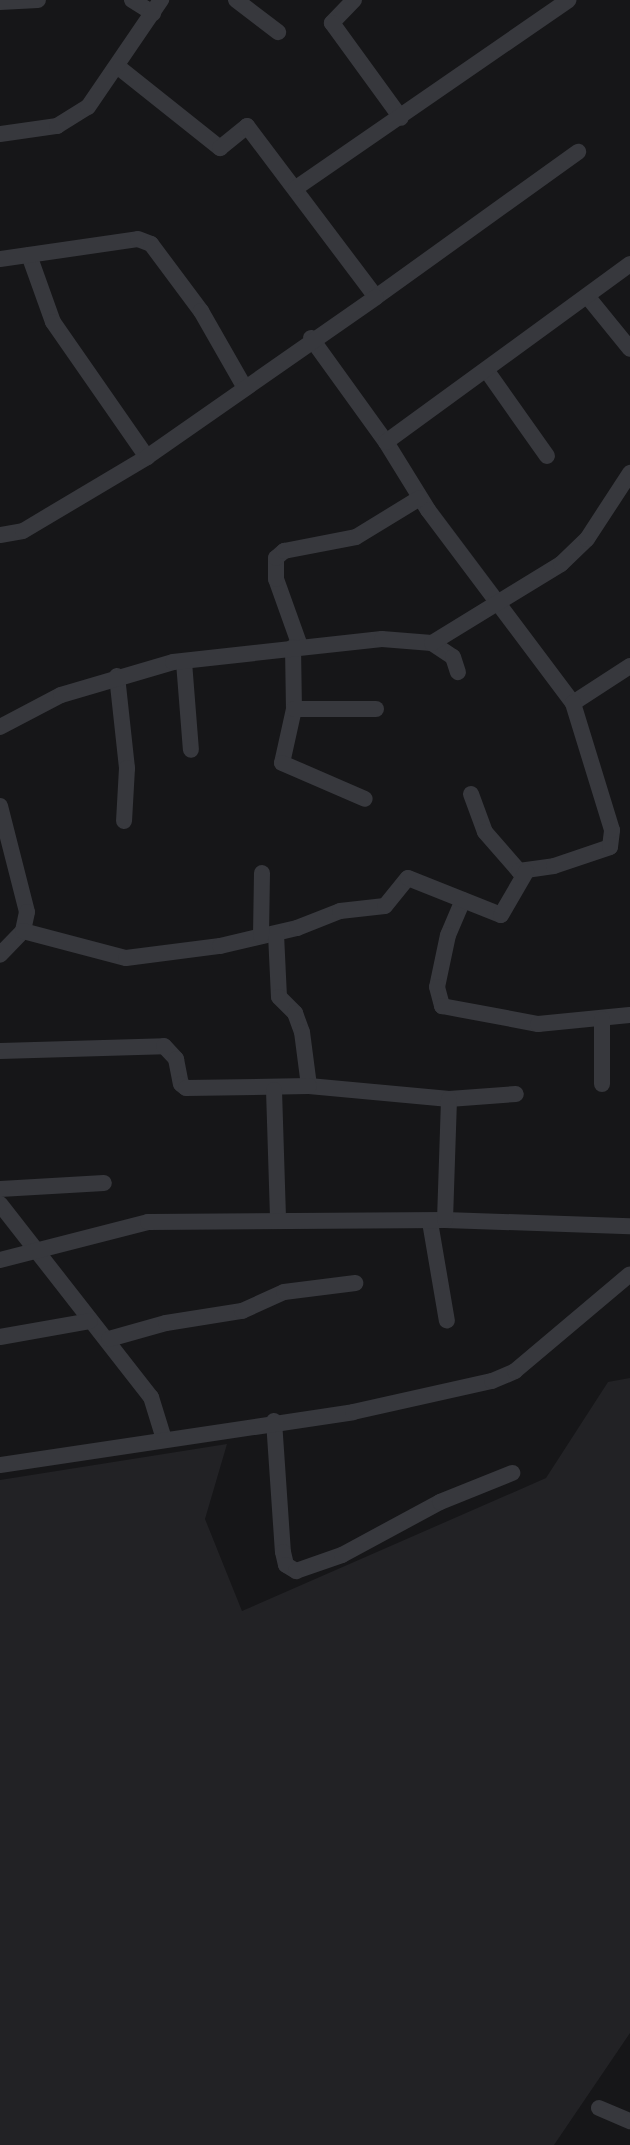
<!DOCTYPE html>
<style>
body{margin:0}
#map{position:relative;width:630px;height:2145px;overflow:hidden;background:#161618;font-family:Montserrat,sans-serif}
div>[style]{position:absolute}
.built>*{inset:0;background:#222225}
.minor>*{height:16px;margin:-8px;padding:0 8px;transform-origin:8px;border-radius:8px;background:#37383d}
span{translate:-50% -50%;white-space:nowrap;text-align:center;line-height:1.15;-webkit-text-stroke:6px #111113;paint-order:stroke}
</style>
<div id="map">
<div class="built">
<i style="clip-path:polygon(630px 1378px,630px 2033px,554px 2145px,0 2145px,0 1480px,227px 1444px,205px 1519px,242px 1611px,546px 1478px,608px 1382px)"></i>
</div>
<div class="minor">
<i style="left:132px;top:0;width:25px;rotate:32deg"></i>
<i style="left:236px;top:0;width:53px;rotate:37.3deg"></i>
<i style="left:354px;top:0;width:32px;rotate:134deg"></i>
<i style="left:332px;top:23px;width:117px;rotate:54deg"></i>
<i style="left:0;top:2px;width:38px;rotate:-3deg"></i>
<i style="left:117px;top:66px;width:132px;rotate:38.5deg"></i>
<i style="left:220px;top:148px;width:35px;rotate:-39deg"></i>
<i style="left:247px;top:126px;width:214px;rotate:53deg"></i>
<i style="left:376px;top:297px;width:249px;rotate:-35.7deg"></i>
<i style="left:0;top:134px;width:58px;rotate:-8deg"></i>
<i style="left:57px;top:126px;width:36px;rotate:-32deg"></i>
<i style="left:88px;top:107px;width:130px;rotate:-55.7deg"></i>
<i style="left:296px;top:188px;width:331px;rotate:-34.6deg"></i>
<i style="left:29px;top:255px;width:71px;rotate:70.3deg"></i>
<i style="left:53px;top:322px;width:165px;rotate:55.2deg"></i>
<i style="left:0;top:259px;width:139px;rotate:-8.2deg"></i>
<i style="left:138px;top:239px;width:14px;rotate:21deg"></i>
<i style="left:151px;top:244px;width:84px;rotate:53.3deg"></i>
<i style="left:201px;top:311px;width:89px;rotate:60.3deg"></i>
<i style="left:587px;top:296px;width:68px;rotate:50.9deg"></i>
<i style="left:311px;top:338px;width:128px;rotate:54.2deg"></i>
<i style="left:386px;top:442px;width:80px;rotate:58.3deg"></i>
<i style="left:428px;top:510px;width:241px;rotate:53.1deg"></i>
<i style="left:573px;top:703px;width:68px;rotate:-33deg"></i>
<i style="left:487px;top:371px;width:104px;rotate:54.8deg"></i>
<i style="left:386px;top:442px;width:302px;rotate:-36.1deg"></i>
<i style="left:0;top:535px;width:23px;rotate:-10deg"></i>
<i style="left:23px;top:531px;width:144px;rotate:-30.8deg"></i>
<i style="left:147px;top:457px;width:279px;rotate:-34.9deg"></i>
<i style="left:432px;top:643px;width:25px;rotate:34deg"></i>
<i style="left:453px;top:657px;width:16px;rotate:72deg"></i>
<i style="left:300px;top:646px;width:71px;rotate:-109.7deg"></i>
<i style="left:276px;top:579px;width:21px;rotate:-90deg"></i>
<i style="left:276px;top:558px;width:11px;rotate:-41deg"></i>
<i style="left:284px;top:551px;width:73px;rotate:-11deg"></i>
<i style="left:356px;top:537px;width:75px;rotate:-31.4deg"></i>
<i style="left:293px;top:647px;width:62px;rotate:89.1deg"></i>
<i style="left:294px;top:709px;width:55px;rotate:102.5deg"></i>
<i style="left:282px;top:763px;width:90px;rotate:23.4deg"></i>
<i style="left:184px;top:662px;width:88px;rotate:85.5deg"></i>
<i style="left:117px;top:676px;width:93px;rotate:83.8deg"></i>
<i style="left:127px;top:768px;width:53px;rotate:93.2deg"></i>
<i style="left:294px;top:709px;width:82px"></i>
<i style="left:0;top:727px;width:69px;rotate:-27.7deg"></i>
<i style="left:61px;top:695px;width:117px;rotate:-16.4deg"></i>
<i style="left:173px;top:662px;width:210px;rotate:-6.3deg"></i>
<i style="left:382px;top:639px;width:50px;rotate:4.6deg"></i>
<i style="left:432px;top:643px;width:151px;rotate:-31.5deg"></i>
<i style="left:561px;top:564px;width:36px;rotate:-44deg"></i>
<i style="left:587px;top:539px;width:79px;rotate:-56.9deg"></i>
<i style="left:471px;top:794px;width:40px;rotate:69.8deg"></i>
<i style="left:485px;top:832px;width:52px;rotate:48.9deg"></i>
<i style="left:519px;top:871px;width:35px;rotate:-8deg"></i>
<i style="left:554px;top:866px;width:59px;rotate:-18.7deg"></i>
<i style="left:610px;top:847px;width:17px;rotate:-83deg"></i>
<i style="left:612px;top:830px;width:133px;rotate:-107.1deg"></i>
<i style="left:0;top:806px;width:109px;rotate:75.7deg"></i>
<i style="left:27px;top:912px;width:19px;rotate:102deg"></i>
<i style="left:23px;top:931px;width:33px;rotate:134deg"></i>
<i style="left:463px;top:900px;width:38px;rotate:113deg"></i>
<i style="left:448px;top:935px;width:53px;rotate:101.9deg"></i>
<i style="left:437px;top:987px;width:20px;rotate:75deg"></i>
<i style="left:442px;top:1006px;width:98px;rotate:10.6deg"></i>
<i style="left:538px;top:1024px;width:92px;rotate:-5.6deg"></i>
<i style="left:23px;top:931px;width:106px;rotate:14.7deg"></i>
<i style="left:126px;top:958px;width:95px;rotate:-7.3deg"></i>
<i style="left:220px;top:946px;width:79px;rotate:-13.2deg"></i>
<i style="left:297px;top:928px;width:46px;rotate:-21.6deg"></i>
<i style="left:340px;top:911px;width:45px;rotate:-6.3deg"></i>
<i style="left:385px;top:906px;width:36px;rotate:-51deg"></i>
<i style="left:408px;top:878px;width:100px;rotate:21.7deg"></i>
<i style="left:501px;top:915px;width:50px;rotate:-59.8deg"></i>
<i style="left:276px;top:934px;width:63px;rotate:87.3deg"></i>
<i style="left:279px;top:997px;width:23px;rotate:45deg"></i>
<i style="left:295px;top:1013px;width:20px;rotate:70deg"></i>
<i style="left:302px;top:1032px;width:54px;rotate:82.6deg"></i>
<i style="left:309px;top:1086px;width:141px;rotate:5.3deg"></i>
<i style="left:449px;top:1099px;width:67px;rotate:-4.3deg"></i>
<i style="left:261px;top:936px;width:63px;rotate:-89.1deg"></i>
<i style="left:602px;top:1019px;width:65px;rotate:90deg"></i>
<i style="left:0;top:1051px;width:164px;rotate:-1.7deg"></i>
<i style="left:164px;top:1046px;width:18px;rotate:47deg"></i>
<i style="left:176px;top:1059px;width:25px;rotate:79deg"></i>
<i style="left:181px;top:1084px;width:6px;rotate:39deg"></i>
<i style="left:186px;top:1088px;width:123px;rotate:-0.9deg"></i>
<i style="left:274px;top:1090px;width:129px;rotate:88.2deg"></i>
<i style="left:0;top:1189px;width:104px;rotate:-3.3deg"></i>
<i style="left:0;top:1204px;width:245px;rotate:52deg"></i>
<i style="left:151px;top:1397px;width:44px;rotate:72.8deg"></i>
<i style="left:445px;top:1220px;width:185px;rotate:1.9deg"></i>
<i style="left:430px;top:1222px;width:100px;rotate:80.3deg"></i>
<i style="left:0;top:1260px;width:153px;rotate:-14.4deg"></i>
<i style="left:148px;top:1222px;width:297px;rotate:-0.4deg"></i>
<i style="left:445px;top:1220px;width:121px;rotate:-88.1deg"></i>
<i style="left:0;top:1337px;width:91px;rotate:-10.1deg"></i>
<i style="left:109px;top:1339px;width:59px;rotate:-15.7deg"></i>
<i style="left:166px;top:1323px;width:77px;rotate:-9deg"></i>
<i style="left:242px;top:1311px;width:46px;rotate:-24.3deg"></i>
<i style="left:284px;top:1292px;width:72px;rotate:-7.2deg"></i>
<i style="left:274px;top:1421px;width:131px;rotate:86.1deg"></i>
<i style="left:283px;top:1552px;width:13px;rotate:77deg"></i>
<i style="left:286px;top:1565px;width:12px;rotate:31deg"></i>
<i style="left:296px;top:1571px;width:49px;rotate:-19.2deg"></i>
<i style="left:342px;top:1555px;width:111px;rotate:-28.4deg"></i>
<i style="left:440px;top:1502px;width:78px;rotate:-21.9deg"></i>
<i style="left:0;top:1465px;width:357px;rotate:-8.5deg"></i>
<i style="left:353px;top:1412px;width:142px;rotate:-12.6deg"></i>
<i style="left:492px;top:1381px;width:25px;rotate:-23deg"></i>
<i style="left:515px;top:1371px;width:150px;rotate:-40.1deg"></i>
<i style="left:599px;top:2108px;width:34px;rotate:23deg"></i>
</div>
</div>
